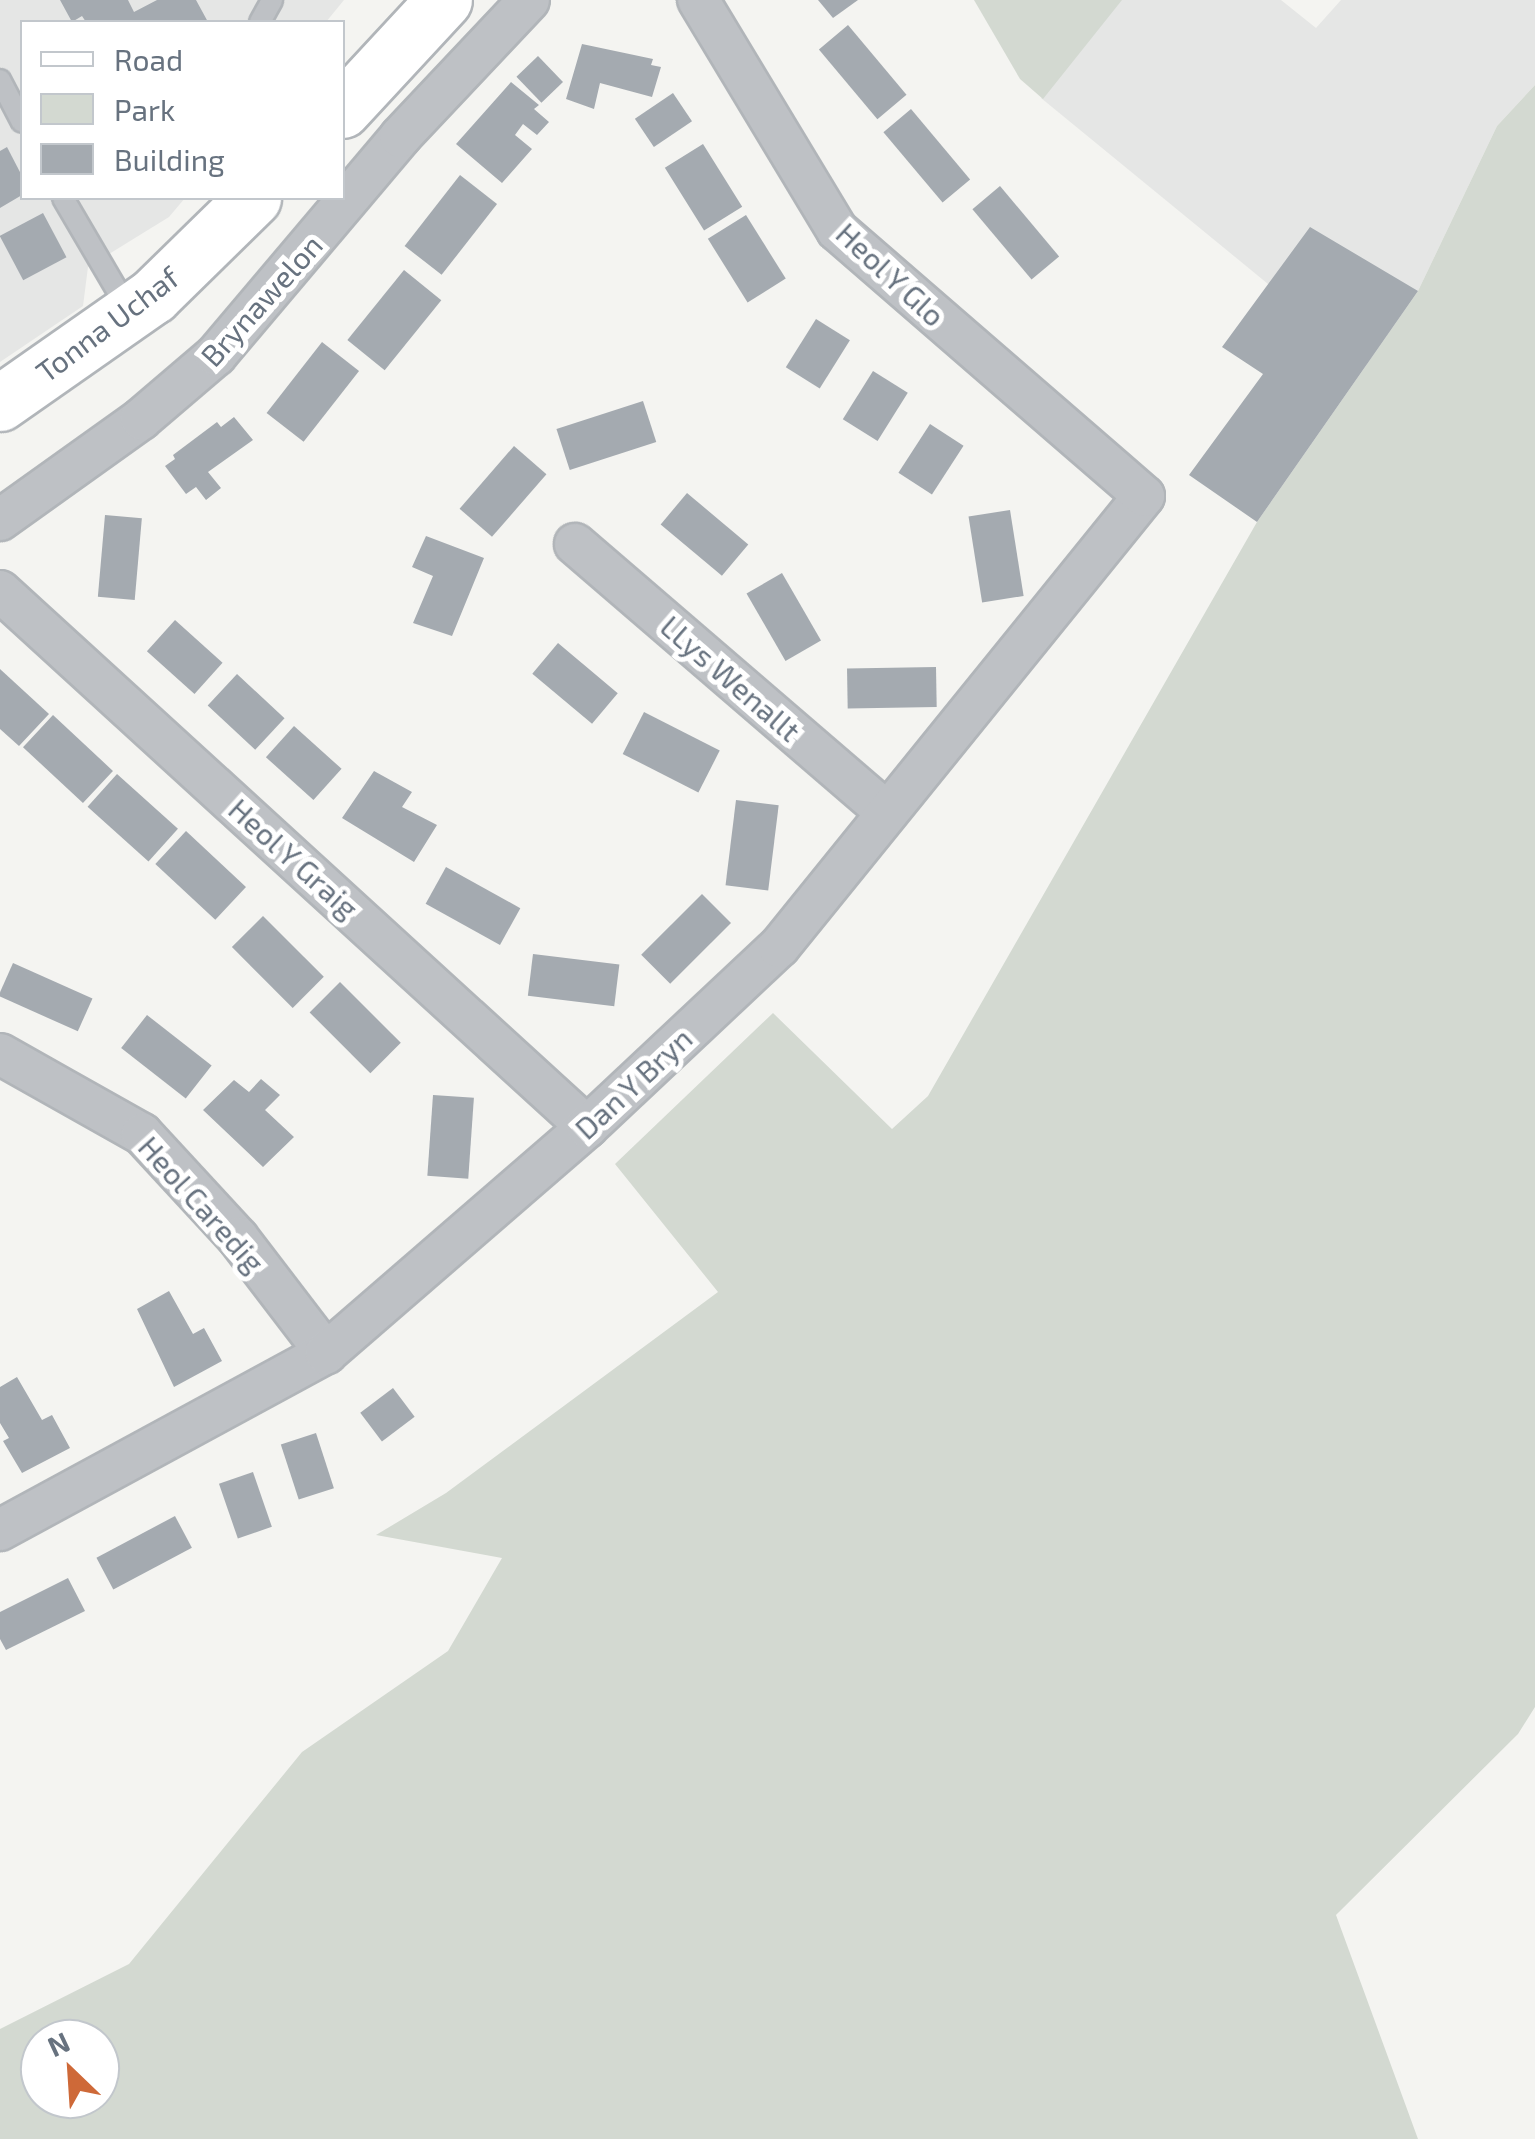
<!DOCTYPE html>
<style>
body{margin:0}
#map{position:relative;width:1535px;height:2139px;overflow:hidden;background:#f4f4f1;font-family:"Exo 2",sans-serif}
div>[style]{position:absolute}
.built>*{inset:0;background:#e5e6e5}
.green>*{inset:0;background:#d3d9d1}
.building>*{inset:0;background:#a4aab0;transform-origin:0 0}
.roads{filter:drop-shadow(2px 0 #b1b5b9) drop-shadow(-2px 0 #b1b5b9) drop-shadow(0 2px #b1b5b9) drop-shadow(0 -2px #b1b5b9)}
.lane>*{height:20px;margin:-10px;padding:0 10px;transform-origin:10px;border-radius:10px;background:#bec1c5}
.street>*{height:40px;margin:-20px;padding:0 20px;transform-origin:20px;border-radius:20px;background:#bec1c5}
.secondary>*{height:55px;margin:-27.5px;padding:0 27.5px;transform-origin:27.5px;border-radius:27.5px;background:#fff}
span{translate:-50% -50%;white-space:nowrap;text-align:center;line-height:1.15;-webkit-text-stroke:10px #fff;paint-order:stroke}
.street-label{font-size:30px;color:#67727f}
.legend{position:absolute;left:20px;top:20px;width:325px;height:180px;box-sizing:border-box;background:#fff;border:2px solid #c2c7cc;margin:0;padding:12px 18px;list-style:none;font-size:30px;color:#67727f}
.legend li{display:flex;align-items:center;gap:20px;height:50px}
.legend b{width:50px;border:2px solid #c2c7cc}
.north{position:absolute;left:20px;top:2019px;width:100px;height:100px;box-sizing:border-box;background:#fff;border:2px solid #c2c7cc;border-radius:50%;rotate:335deg;font-size:28px;font-weight:700;line-height:40px;text-align:center;color:#67727f}
.north::after{content:'';display:block;margin:auto;width:35px;height:45px;background:#ce6938;clip-path:polygon(50% 0,100% 100%,50% 72%,0 100%)}
</style>
<div id="map">
<div class="built">
<i style="clip-path:polygon(0 0,344px 0,326px 22px,22px 22px,22px 198px,185px 198px,169px 217px,88px 267px,83px 306px,0 362px)"></i>
<i style="clip-path:polygon(1121px 0,1281px 0,1316px 28px,1341px 0,1535px 0,1535px 85px,1497px 126px,1418px 291px,1367px 365px,1041px 98px)"></i>
</div>
<div class="green">
<i style="clip-path:polygon(974px 0,1122px 0,1043px 99px,1020px 79px)"></i>
<i style="clip-path:polygon(evenodd,1535px 85px,1535px 1707px,1518px 1734px,1336px 1915px,1418px 2139px,0 2139px,0 2029px,129px 1964px,302px 1752px,448px 1651px,502px 1558px,376px 1535px,446px 1493px,718px 1292px,615px 1164px,773px 1013px,892px 1129px,928px 1096px,1257px 522px,1418px 291px,1497px 126px,1535px 85px,100px 2039px,100px 2099px,40px 2099px,40px 2039px,100px 2039px)"></i>
</div>
<div class="building">
<i style="clip-path:polygon(60px 0,128px 0,134px 12px,157px 0,196px 0,208px 22px,86px 22px,82px 16px,72px 22px)"></i>
<i style="clip-path:polygon(818px 0,858px 0,833px 18px)"></i>
<i style="left:848px;top:25px;width:91px;height:38px;rotate:50deg"></i>
<i style="clip-path:polygon(582px 44px,653px 59px,651px 65px,661px 67px,652px 97px,600px 83px,594px 109px,566px 99px)"></i>
<i style="left:538px;top:56px;width:36px;height:30px;rotate:46deg"></i>
<i style="clip-path:polygon(511px 82px,539px 105px,534px 109px,549px 122px,537px 135px,523px 124px,515px 135px,532px 149px,502px 183px,456px 144px)"></i>
<i style="left:673px;top:93px;width:34px;height:46px;rotate:56deg"></i>
<i style="left:911px;top:109px;width:92px;height:36px;rotate:50deg"></i>
<i style="left:703px;top:144px;width:74px;height:45px;rotate:58deg"></i>
<i style="clip-path:polygon(7px 147px,22px 176px,22px 195px,0 208px,0 151px)"></i>
<i style="left:460px;top:175px;width:47px;height:90px;rotate:38deg"></i>
<i style="left:1000px;top:186px;width:92px;height:36px;rotate:50deg"></i>
<i style="left:43px;top:213px;width:50px;height:49px;rotate:62deg"></i>
<i style="left:746px;top:215px;width:75px;height:45px;rotate:58deg"></i>
<i style="clip-path:polygon(1310px 227px,1418px 291px,1257px 522px,1189px 475px,1263px 374px,1222px 347px)"></i>
<i style="left:404px;top:270px;width:48px;height:90px;rotate:39deg"></i>
<i style="left:816px;top:319px;width:40px;height:57px;rotate:32deg"></i>
<i style="left:322px;top:342px;width:47px;height:90px;rotate:38deg"></i>
<i style="left:873px;top:371px;width:41px;height:57px;rotate:32deg"></i>
<i style="left:643px;top:401px;width:43px;height:91px;rotate:72deg"></i>
<i style="clip-path:polygon(234px 417px,253px 440px,208px 472px,221px 488px,206px 500px,196px 487px,186px 494px,165px 466px,175px 459px,173px 455px,217px 422px,221px 427px)"></i>
<i style="left:930px;top:424px;width:40px;height:58px;rotate:33deg"></i>
<i style="left:514px;top:446px;width:43px;height:83px;rotate:41deg"></i>
<i style="left:687px;top:493px;width:80px;height:41px;rotate:40deg"></i>
<i style="left:1010px;top:510px;width:87px;height:42px;rotate:81deg"></i>
<i style="left:105px;top:515px;width:37px;height:82px;rotate:5deg"></i>
<i style="clip-path:polygon(426px 536px,484px 558px,452px 636px,413px 623px,433px 576px,412px 567px)"></i>
<i style="left:782px;top:573px;width:78px;height:41px;rotate:60deg"></i>
<i style="left:175px;top:620px;width:64px;height:42px;rotate:42deg"></i>
<i style="left:558px;top:643px;width:78px;height:40px;rotate:40deg"></i>
<i style="left:936px;top:667px;width:40px;height:89px;rotate:89deg"></i>
<i style="clip-path:polygon(0 669px,49px 714px,19px 746px,0 729px)"></i>
<i style="left:237px;top:674px;width:65px;height:43px;rotate:43deg"></i>
<i style="left:644px;top:712px;width:85px;height:47px;rotate:27deg"></i>
<i style="left:53px;top:715px;width:82px;height:44px;rotate:43deg"></i>
<i style="left:294px;top:726px;width:64px;height:42px;rotate:42deg"></i>
<i style="clip-path:polygon(374px 771px,412px 792px,402px 807px,437px 825px,414px 862px,342px 818px)"></i>
<i style="left:117px;top:774px;width:82px;height:44px;rotate:42deg"></i>
<i style="left:736px;top:800px;width:43px;height:86px;rotate:7deg"></i>
<i style="left:186px;top:831px;width:82px;height:45px;rotate:43deg"></i>
<i style="left:446px;top:867px;width:85px;height:42px;rotate:29deg"></i>
<i style="left:702px;top:894px;width:41px;height:86px;rotate:45deg"></i>
<i style="left:263px;top:916px;width:86px;height:44px;rotate:45deg"></i>
<i style="left:533px;top:954px;width:87px;height:42px;rotate:7deg"></i>
<i style="left:13px;top:963px;width:87px;height:36px;rotate:24deg"></i>
<i style="left:340px;top:982px;width:86px;height:43px;rotate:45deg"></i>
<i style="left:147px;top:1015px;width:82px;height:42px;rotate:38deg"></i>
<i style="clip-path:polygon(261px 1079px,280px 1095px,265px 1110px,294px 1137px,263px 1167px,203px 1110px,234px 1080px,249px 1092px)"></i>
<i style="left:433px;top:1095px;width:41px;height:81px;rotate:4deg"></i>
<i style="clip-path:polygon(169px 1291px,193px 1334px,204px 1328px,222px 1361px,174px 1387px,137px 1309px)"></i>
<i style="clip-path:polygon(17px 1377px,42px 1420px,52px 1415px,70px 1448px,22px 1473px,3px 1441px,9px 1438px,0 1423px,0 1387px)"></i>
<i style="left:393px;top:1388px;width:36px;height:41px;rotate:53deg"></i>
<i style="left:316px;top:1433px;width:58px;height:37px;rotate:72deg"></i>
<i style="left:253px;top:1472px;width:58px;height:36px;rotate:71deg"></i>
<i style="left:175px;top:1516px;width:36px;height:89px;rotate:62deg"></i>
<i style="clip-path:polygon(68px 1578px,85px 1611px,6px 1650px,0 1639px,0 1612px)"></i>
</div>
<div class="roads">
<div class="lane">
<i style="left:260px;top:22px;width:25px;rotate:-61deg"></i>
<i style="left:0;top:80px;width:47px;rotate:62.4deg"></i>
<i style="left:63px;top:198px;width:132px;rotate:59.6deg"></i>
</div>
<div class="street">
<i style="left:0;top:520px;width:173px;rotate:-35.6deg"></i>
<i style="left:141px;top:419px;width:99px;rotate:-40.5deg"></i>
<i style="left:216px;top:355px;width:285px;rotate:-49.8deg"></i>
<i style="left:400px;top:137px;width:188px;rotate:-46.7deg"></i>
<i style="left:575px;top:544px;width:411px;rotate:40.7deg"></i>
<i style="left:0;top:591px;width:795px;rotate:42.4deg"></i>
<i style="left:0;top:1054px;width:163px;rotate:29.4deg"></i>
<i style="left:142px;top:1134px;width:142px;rotate:47.3deg"></i>
<i style="left:238px;top:1238px;width:145px;rotate:52.6deg"></i>
<i style="left:0;top:1530px;width:371px;rotate:-28.5deg"></i>
<i style="left:326px;top:1353px;width:345px;rotate:-40.9deg"></i>
<i style="left:587px;top:1127px;width:263px;rotate:-43.2deg"></i>
<i style="left:779px;top:947px;width:580px;rotate:-51.02deg"></i>
<i style="left:1144px;top:496px;width:406px;rotate:-139.1deg"></i>
<i style="left:837px;top:230px;width:269px;rotate:-121.1deg"></i>
</div>
<div class="secondary">
<i style="left:342px;top:110px;width:150px;rotate:-47.2deg"></i>
<i style="left:0;top:403px;width:187px;rotate:-35deg"></i>
<i style="left:153px;top:296px;width:140px;rotate:-44.4deg"></i>
</div>
</div>
<div class="street-label">
<span style="left:891px;top:274px;rotate:43deg">Heol Y Glo</span>
<span style="left:261px;top:300px;rotate:-48deg">Brynawelon</span>
<span style="left:107px;top:324px;rotate:-37deg">Tonna Uchaf</span>
<span style="left:731px;top:678px;rotate:41deg">LLys Wenallt</span>
<span style="left:294px;top:858px;rotate:42deg">Heol Y Graig</span>
<span style="left:633px;top:1083px;rotate:-43deg">Dan Y Bryn</span>
<span style="left:202px;top:1204px;rotate:48deg">Heol Caredig</span>
</div>
<ul class="legend">
<li><b style="height:12px;background:#fff"></b>Road</li>
<li><b style="height:28px;background:#d3d9d1"></b>Park</li>
<li><b style="height:28px;background:#a4aab0"></b>Building</li>
</ul>
<div class="north">N</div>
</div>
